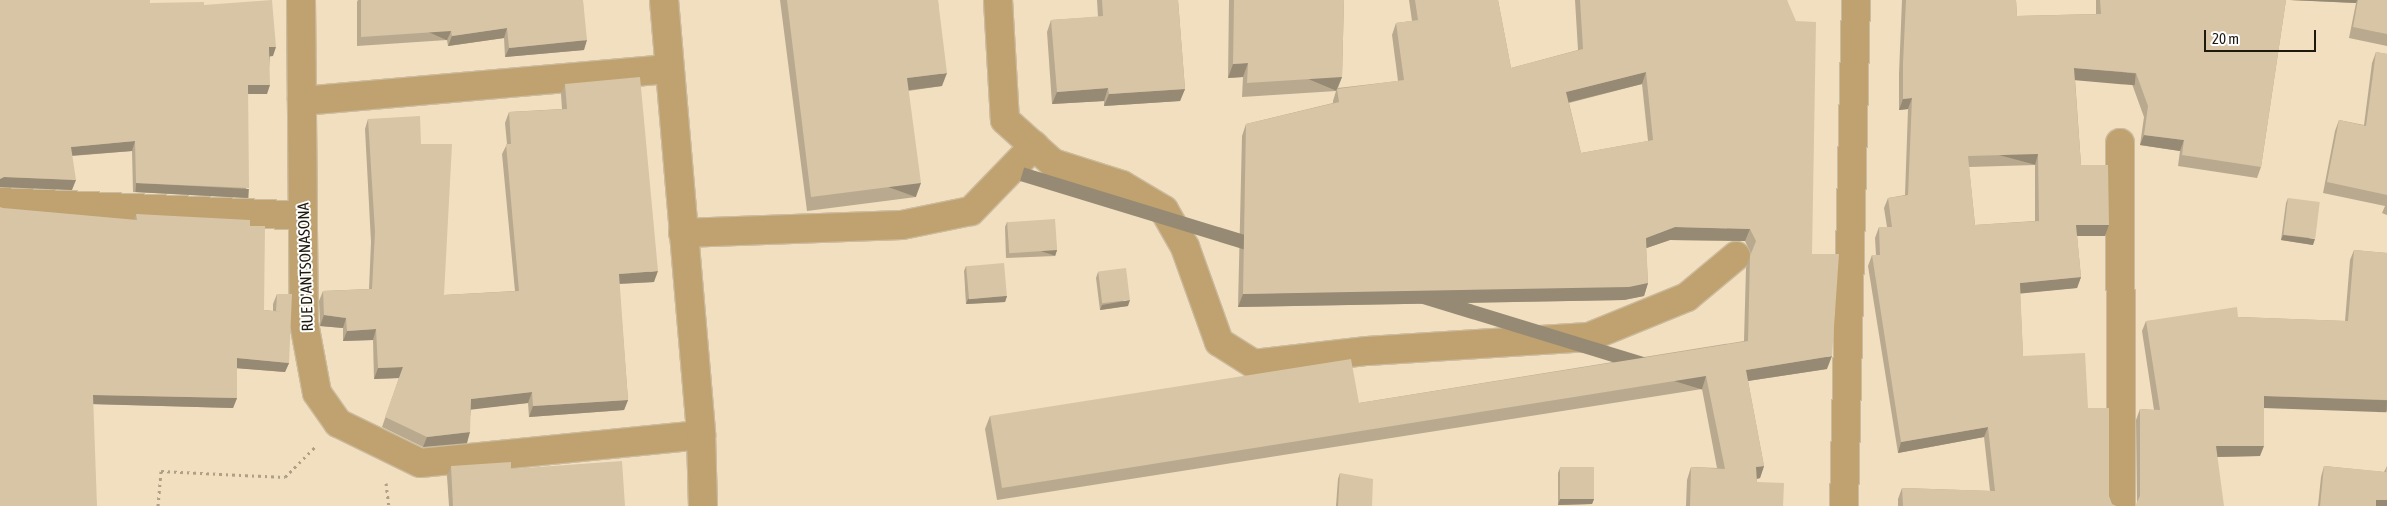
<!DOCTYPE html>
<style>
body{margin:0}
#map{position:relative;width:2387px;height:506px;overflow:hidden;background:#f1dfbf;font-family:"Asap Condensed",sans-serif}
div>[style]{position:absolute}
.path>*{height:3px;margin-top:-1.5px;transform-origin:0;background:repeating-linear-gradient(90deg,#ae9f86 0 2.5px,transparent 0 6.5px)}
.roads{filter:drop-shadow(1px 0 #cbbb9f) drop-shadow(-1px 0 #cbbb9f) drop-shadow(0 1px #cbbb9f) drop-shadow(0 -1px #cbbb9f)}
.minor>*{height:28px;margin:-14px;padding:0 14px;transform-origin:14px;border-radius:14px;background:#bfa26f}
.wall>*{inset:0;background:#b9a98f}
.shaded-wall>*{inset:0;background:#968a74;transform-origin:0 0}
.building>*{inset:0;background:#d7c5a6;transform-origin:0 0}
span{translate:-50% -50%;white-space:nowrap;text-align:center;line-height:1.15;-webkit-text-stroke:4px #fff;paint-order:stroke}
.street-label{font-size:16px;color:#1f180d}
.scale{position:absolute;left:2204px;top:30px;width:112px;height:22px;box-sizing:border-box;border:2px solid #1f180d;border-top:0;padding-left:6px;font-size:15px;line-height:18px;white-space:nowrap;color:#1f180d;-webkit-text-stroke:4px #fff;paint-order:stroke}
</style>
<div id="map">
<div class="path">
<i style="left:386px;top:483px;width:23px;rotate:83deg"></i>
<i style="left:158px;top:506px;width:35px;rotate:-85deg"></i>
<i style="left:161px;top:471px;width:124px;rotate:2.8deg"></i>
<i style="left:285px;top:477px;width:42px;rotate:-45deg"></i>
</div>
<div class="roads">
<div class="minor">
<i style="left:301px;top:0;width:323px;rotate:89.5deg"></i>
<i style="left:304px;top:323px;width:71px;rotate:79.5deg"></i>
<i style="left:317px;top:393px;width:37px;rotate:55deg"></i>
<i style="left:338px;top:423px;width:91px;rotate:26deg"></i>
<i style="left:420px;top:463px;width:282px;rotate:-5.7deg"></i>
<i style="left:664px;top:0;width:437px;rotate:85.1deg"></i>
<i style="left:701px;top:435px;width:71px;rotate:88.4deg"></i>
<i style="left:998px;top:0;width:120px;rotate:86.7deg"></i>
<i style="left:1005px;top:120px;width:64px;rotate:41.9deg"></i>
<i style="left:1053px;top:163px;width:72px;rotate:17.7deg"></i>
<i style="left:1122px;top:185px;width:49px;rotate:30.8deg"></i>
<i style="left:1164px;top:210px;width:43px;rotate:60.4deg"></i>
<i style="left:1185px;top:247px;width:101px;rotate:70.3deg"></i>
<i style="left:1219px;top:342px;width:41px;rotate:32.2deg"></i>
<i style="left:1254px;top:364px;width:114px;rotate:-6.6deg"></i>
<i style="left:1367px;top:351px;width:222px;rotate:-3.6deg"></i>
<i style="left:1589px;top:337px;width:106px;rotate:-22.2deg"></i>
<i style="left:1687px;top:297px;width:64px;rotate:-39.9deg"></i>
<i style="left:302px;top:101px;width:368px;rotate:-5deg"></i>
<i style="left:2120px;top:143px;width:363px;rotate:89.8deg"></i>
<i style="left:0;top:202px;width:303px;rotate:2.6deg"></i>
<i style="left:683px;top:233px;width:219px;rotate:-2.1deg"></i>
<i style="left:902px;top:225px;width:70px;rotate:-11.5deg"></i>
<i style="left:971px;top:211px;width:91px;rotate:-45.9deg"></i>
<i style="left:1844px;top:506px;width:506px;rotate:-88.64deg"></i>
</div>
</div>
<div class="wall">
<i style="clip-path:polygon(0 0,150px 3px,204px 5px,273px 56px,270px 56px,267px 94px,248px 94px,246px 198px,133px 192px,132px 151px,72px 156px,72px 190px,0 187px)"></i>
<i style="clip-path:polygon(358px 0,583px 0,584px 50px,505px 57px,504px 38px,448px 46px,447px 40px,357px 46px,357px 2px)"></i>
<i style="clip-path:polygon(780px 0,938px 0,942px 86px,908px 91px,916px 197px,807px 211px)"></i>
<i style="clip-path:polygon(1097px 0,1178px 0,1185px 89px,1180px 101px,1104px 106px,1104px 101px,1052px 104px,1047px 32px,1051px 20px,1098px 17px)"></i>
<i style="clip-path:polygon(evenodd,1229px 0,1344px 0,1342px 77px,1338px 88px,1398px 81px,1392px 35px,1396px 23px,1412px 21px,1409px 0,1498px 0,1511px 68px,1578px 50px,1575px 0,1787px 0,1812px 254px,1827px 369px,1748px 381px,1764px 466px,1760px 478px,1757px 479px,1757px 482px,1783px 506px,1686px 506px,1687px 480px,1691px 467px,1717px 468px,1702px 389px,997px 500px,985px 429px,990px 416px,1359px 403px,1744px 341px,1746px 268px,1751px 253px,1745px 241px,1670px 240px,1646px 248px,1648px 283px,1644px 296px,1624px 300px,1238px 307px,1242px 136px,1246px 124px,1333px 103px,1333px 101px,1336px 91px,1242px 97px,1243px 77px,1228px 78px,1229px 0,1642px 84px,1648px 141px,1581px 153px,1569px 103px,1642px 84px)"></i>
<i style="clip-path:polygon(evenodd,1902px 0,2016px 0,2017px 16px,2096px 14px,2096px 0,2286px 0,2261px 167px,2257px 178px,2178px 166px,2180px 151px,2140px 145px,2144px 117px,2132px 84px,2075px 79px,2081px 165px,2109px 225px,2105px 236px,2077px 236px,2081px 277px,2077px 288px,2020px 293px,2023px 356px,2088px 408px,2109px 496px,2112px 504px,2116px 506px,1898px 506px,1898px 499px,1902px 488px,1990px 491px,1984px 437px,1898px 453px,1868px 266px,1872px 255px,1876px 255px,1875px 238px,1879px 227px,1887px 227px,1884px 208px,1888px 198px,1905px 195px,1908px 109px,1899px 110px,1899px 74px,1902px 0,2035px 165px,2035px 221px,1975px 225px,1969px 167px,2035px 165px)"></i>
<i style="clip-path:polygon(2290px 0,2387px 0,2387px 46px,2349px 38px,2356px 3px)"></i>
<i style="clip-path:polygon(2376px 52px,2387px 54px,2387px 215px,2382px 213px,2385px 206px,2323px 193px,2335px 131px,2339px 120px,2364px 125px,2372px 63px)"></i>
<i style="clip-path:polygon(565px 84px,654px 282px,619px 284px,628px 400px,624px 410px,529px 417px,528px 403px,471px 409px,467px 443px,423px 447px,382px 427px,399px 378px,374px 379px,373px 340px,343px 341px,343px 328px,320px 326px,319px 301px,323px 291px,369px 289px,371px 242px,365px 129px,368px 119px,421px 144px,444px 295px,515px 291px,502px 154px,507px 144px,505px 123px,509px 112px,562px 109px,561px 94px)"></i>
<i style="clip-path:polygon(2288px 198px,2313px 245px,2281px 240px,2286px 203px)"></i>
<i style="clip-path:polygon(3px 208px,134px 220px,136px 214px,250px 226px,264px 310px,273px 311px,273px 304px,277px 294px,289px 363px,285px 372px,237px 368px,237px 398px,233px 408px,93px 404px)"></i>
<i style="clip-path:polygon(1007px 222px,1057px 250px,1055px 256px,1006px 258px,1005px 227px)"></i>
<i style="clip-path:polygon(2354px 250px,2387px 253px,2387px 411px,2264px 407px,2260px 456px,2218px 457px,2137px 503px,2136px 420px,2140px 409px,2154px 410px,2142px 331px,2146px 321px,2238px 317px,2345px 321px,2350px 260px)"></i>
<i style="clip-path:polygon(966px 266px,1007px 296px,1005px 302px,966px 304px,964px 271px)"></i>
<i style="clip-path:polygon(1098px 272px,1128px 306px,1100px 310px,1096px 278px)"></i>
<i style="clip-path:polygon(451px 466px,511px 469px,625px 506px,449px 506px,447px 476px)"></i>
<i style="clip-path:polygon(2324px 466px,2384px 472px,2387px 466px,2387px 506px,2318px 506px,2321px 477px)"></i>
<i style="clip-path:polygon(1560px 468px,1594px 499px,1592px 504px,1558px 505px,1558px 473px)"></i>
<i style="clip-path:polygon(1340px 473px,1372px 506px,1336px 506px,1338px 479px)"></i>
</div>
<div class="shaded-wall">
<i style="clip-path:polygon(2290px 0,2357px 0,2356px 3px)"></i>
<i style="clip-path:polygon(507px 28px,504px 38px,448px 46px,452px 36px)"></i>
<i style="left:451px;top:31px;width:10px;height:90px;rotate:114deg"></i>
<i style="clip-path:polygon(587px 40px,584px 50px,505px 57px,509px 48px)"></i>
<i style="clip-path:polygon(269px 47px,276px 47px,273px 56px,266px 57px)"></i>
<i style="clip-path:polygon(1248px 63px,1243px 77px,1228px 78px,1233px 64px)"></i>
<i style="left:2074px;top:68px;width:62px;height:12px;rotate:5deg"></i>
<i style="clip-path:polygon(1646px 72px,1642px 84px,1562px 104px,1566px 92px)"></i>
<i style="clip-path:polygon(947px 73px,942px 86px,902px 91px,907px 78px)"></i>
<i style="left:1342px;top:77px;width:15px;height:95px;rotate:113deg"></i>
<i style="clip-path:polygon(248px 85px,270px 85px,267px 94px,244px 94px)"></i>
<i style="clip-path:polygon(1108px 88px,1104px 101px,1052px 104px,1057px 92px)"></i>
<i style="clip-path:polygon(1185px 89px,1180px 101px,1104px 106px,1109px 94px)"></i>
<i style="clip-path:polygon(1912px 98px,1908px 109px,1899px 110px,1903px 99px)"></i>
<i style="clip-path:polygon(2144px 135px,2184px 140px,2180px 151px,2140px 145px)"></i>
<i style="clip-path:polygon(135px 141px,132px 151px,67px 156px,71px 147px)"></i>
<i style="left:2038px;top:154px;width:11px;height:70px;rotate:105deg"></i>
<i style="clip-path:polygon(4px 177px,76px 180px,72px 190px,0 187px,0 179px)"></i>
<i style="left:136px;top:183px;width:113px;height:9px;rotate:3deg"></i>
<i style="left:921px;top:183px;width:15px;height:111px;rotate:110deg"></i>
<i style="clip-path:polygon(2076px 225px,2109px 225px,2105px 236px,2072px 236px)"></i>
<i style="clip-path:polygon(1675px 227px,1750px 229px,1745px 241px,1670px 240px,1641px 250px,1646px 238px)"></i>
<i style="clip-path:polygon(2283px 235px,2315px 239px,2313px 245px,2281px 240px)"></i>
<i style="left:1057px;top:250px;width:6px;height:49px;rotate:108deg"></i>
<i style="clip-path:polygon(658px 271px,654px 282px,615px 284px,619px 274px)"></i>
<i style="clip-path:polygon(2081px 277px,2077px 288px,2016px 294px,2020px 283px)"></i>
<i style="clip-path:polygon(1648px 283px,1644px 296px,1624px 300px,1238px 307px,1243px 294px)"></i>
<i style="clip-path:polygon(1007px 296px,1005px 302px,966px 304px,968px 299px)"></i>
<i style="clip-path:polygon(1130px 300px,1128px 306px,1100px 310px,1102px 305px)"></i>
<i style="clip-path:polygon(324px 315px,346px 318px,343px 328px,320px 326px)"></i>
<i style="clip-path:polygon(376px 329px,373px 340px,343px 341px,347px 331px)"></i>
<i style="clip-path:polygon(1832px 356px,1827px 369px,1741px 382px,1746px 370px)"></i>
<i style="clip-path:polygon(237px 358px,289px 363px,285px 372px,234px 368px)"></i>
<i style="clip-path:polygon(403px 367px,399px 378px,374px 379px,378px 368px)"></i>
<i style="left:1706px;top:376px;width:14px;height:713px;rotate:107deg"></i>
<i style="clip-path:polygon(532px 392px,528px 403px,468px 410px,471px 399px)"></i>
<i style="clip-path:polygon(93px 395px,237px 398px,233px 408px,89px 404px)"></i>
<i style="left:2264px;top:396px;width:123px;height:12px;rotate:2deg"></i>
<i style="clip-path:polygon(628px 400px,624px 410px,529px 417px,533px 406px)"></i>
<i style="clip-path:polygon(1988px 427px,1984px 437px,1898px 453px,1901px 442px)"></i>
<i style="clip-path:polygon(470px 432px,467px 443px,423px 447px,427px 437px)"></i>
<i style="clip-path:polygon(2216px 446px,2264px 446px,2260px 456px,2213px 457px)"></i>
<i style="clip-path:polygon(1764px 466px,1760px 478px,1752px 480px,1756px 467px)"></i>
<i style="clip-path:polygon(1560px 499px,1594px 499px,1592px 504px,1558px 505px)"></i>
<i style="clip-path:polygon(2376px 500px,2387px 500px,2387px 506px,2374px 506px)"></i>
</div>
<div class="building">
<i style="clip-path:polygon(0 0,150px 0,150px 3px,204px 2px,204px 5px,272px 0,276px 47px,269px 47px,270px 85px,248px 85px,249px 188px,136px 183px,135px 141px,71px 147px,76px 180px,4px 177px,0 179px)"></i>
<i style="clip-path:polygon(361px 0,583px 0,587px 40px,509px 48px,507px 28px,452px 36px,451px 31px,361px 37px)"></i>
<i style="clip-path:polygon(787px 0,938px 0,947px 73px,907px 78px,921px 183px,811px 197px)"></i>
<i style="clip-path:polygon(1102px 0,1178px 0,1185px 89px,1109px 94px,1108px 88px,1057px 92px,1051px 20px,1103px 16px)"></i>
<i style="clip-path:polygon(1234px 0,1344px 0,1342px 77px,1247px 83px,1248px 63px,1233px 64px)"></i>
<i style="clip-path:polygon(evenodd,1415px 0,1498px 0,1511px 68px,1583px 49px,1580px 0,1787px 0,1796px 21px,1816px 22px,1812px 254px,1839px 254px,1832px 356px,1746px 370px,1764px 466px,1756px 467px,1757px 482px,1784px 483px,1783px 506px,1690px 506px,1691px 467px,1725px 469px,1706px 376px,1002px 488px,990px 416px,1351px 359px,1359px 403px,1748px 341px,1750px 256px,1756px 241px,1750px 229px,1675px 227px,1646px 238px,1648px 283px,1629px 287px,1243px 294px,1246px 124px,1339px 102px,1337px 89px,1404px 80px,1396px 23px,1418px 20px,1415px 0,1646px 72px,1653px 140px,1581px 153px,1566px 92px,1646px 72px)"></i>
<i style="clip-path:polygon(evenodd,1906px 0,2016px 0,2017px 16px,2101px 14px,2100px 0,2286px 0,2261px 167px,2182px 155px,2184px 140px,2144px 135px,2148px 106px,2136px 73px,2074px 68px,2081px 165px,2108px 165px,2109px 225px,2076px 225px,2081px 277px,2020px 283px,2023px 356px,2085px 353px,2088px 408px,2109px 408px,2109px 496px,2112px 504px,2116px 506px,1903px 506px,1902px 488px,1995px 491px,1988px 427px,1901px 442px,1872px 255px,1880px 255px,1879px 227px,1892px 227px,1888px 198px,1908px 195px,1912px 98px,1903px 99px,1903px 63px,1906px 0,2038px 154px,2039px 221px,1975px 225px,1968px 156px,2038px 154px)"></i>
<i style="clip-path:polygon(2358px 0,2387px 0,2387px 34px,2353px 27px)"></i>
<i style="clip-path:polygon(2376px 52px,2387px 54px,2387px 195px,2327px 182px,2339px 120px,2366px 126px)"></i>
<i style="clip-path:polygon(640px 77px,658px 271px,619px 274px,628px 400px,533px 406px,532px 392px,471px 399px,470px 432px,427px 437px,385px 417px,403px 367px,378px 368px,376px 329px,347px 331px,346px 318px,324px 315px,323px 291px,372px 289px,375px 232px,368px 119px,420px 116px,421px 144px,452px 144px,444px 295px,519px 291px,506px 144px,511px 144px,509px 112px,567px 109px,565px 84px)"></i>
<i style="left:2288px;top:198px;width:32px;height:37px;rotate:7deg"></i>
<i style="clip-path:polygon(0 207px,3px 208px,137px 220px,136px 214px,250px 220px,250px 226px,265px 226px,264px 310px,284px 312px,276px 311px,277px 294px,292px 294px,289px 363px,237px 358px,237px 398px,93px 395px,97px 506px,0 506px)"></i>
<i style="left:1055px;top:219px;width:31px;height:48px;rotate:86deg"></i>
<i style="clip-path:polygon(2354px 250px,2387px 253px,2387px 400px,2264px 396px,2264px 446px,2216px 446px,2224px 506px,2135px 506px,2140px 496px,2140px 409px,2160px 410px,2146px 321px,2237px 307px,2238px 317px,2348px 321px)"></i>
<i style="left:1004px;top:263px;width:33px;height:38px;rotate:85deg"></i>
<i style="left:1126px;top:268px;width:32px;height:28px;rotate:83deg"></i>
<i style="clip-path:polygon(622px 461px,625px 506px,453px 506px,451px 466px,511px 462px,511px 469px)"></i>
<i style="clip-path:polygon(2324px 466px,2386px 472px,2387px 466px,2387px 500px,2376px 500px,2376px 506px,2320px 506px)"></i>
<i style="left:1594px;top:467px;width:32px;height:34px;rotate:90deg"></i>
<i style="clip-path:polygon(1340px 473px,1373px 479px,1372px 506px,1338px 506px)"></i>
</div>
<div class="street-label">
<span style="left:305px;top:267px;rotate:-92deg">RUE D'ANTSONASONA</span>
</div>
<div class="scale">20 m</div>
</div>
